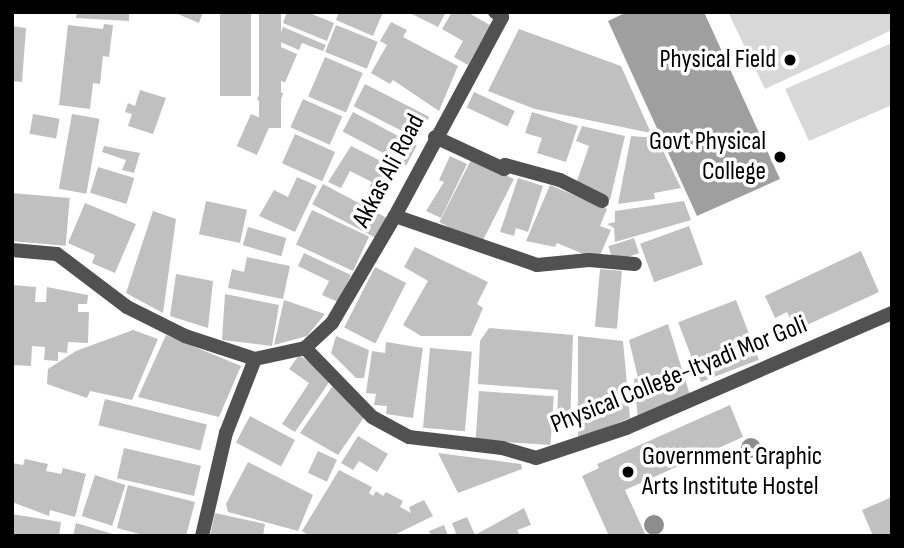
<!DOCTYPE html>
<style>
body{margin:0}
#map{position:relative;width:904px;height:548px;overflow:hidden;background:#fff;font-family:"Sofia Sans Condensed",sans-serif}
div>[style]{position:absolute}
.green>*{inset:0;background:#d8d8d8}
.water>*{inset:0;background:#9f9f9f}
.building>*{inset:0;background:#c0c0c0;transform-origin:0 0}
.service>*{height:14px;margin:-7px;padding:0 7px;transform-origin:7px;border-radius:7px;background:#515151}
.minor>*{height:14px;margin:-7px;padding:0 7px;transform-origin:7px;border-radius:7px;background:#515151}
.trees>*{width:20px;height:20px;margin:-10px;border-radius:50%;background:#8d8d8d}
.dots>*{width:19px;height:19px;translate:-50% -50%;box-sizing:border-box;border:4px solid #fff;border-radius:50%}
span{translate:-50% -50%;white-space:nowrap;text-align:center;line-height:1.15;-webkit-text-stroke:7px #fff;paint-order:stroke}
.poi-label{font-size:26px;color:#000}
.right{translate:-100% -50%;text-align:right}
.left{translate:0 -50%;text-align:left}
.street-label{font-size:26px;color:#000}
.frame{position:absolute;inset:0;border:14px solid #000;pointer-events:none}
</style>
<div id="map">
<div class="green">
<i style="clip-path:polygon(728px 12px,892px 12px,892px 30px,765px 89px)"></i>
<i style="clip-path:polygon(892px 43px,892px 105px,809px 141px,785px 89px)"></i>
</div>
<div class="water">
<i style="clip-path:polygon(627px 12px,704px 12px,780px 179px,697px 216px,608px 21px)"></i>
</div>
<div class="building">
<i style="clip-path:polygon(77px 12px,129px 12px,129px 21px,76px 18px)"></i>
<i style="clip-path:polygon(173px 12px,203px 12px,199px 23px)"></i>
<i style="left:220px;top:12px;width:31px;height:84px"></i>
<i style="left:259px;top:12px;width:22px;height:116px"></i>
<i style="clip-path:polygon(287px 12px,307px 12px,334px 23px,327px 41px,283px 23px)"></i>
<i style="clip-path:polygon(339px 12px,383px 12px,373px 36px,336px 20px)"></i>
<i style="clip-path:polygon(408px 12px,446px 12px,438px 27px)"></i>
<i style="clip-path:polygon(452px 12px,467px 12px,490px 25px,468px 65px,454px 57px,463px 41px,442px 29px)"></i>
<i style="clip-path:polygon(391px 22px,407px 30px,403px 37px,458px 66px,439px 111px,393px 80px,390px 84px,371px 73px,387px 45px,380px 41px)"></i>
<i style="clip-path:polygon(104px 24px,113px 25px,109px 57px,103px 56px,100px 84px,93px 83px,90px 109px,59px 105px,68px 25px,103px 29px)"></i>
<i style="left:336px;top:25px;width:45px;height:29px;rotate:22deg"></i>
<i style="clip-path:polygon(12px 26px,26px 28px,22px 82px,12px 81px)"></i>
<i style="clip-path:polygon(283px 27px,326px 45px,323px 51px,302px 43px,299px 50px,278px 41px)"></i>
<i style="clip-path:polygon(519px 29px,621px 66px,651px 133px,535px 109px,488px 91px)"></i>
<i style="left:276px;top:45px;width:23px;height:31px;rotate:23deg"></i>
<i style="left:325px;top:57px;width:41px;height:43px;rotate:23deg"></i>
<i style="left:365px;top:84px;width:72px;height:25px;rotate:27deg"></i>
<i style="left:263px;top:85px;width:22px;height:16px;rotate:22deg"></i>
<i style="clip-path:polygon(140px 90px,166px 98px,153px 134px,128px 126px,132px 114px,125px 112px,128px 103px,135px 106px)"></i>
<i style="left:474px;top:92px;width:45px;height:17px;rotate:25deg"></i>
<i style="left:303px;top:99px;width:43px;height:31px;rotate:24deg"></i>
<i style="left:353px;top:112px;width:72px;height:22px;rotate:28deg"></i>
<i style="clip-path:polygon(532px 112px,578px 126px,566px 162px,537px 153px,542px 138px,525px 133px)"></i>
<i style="left:33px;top:114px;width:27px;height:20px;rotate:10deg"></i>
<i style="left:72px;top:114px;width:28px;height:76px;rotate:10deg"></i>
<i style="left:251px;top:114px;width:22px;height:35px;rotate:24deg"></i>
<i style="clip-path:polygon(582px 126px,625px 136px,610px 200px,576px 184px,589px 146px,576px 141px)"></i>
<i style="left:295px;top:134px;width:44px;height:32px;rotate:24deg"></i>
<i style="clip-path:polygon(631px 136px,657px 138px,681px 188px,654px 193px,655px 199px,618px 204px)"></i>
<i style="clip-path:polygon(104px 146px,140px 153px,134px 173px,122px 170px,126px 160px,102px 152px)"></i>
<i style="clip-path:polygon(351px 146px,395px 168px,375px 208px,363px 202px,372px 182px,350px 171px,341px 188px,328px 182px)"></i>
<i style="clip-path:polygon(450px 156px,467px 164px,441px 218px,426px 211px,444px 182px,439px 180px)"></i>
<i style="left:472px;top:158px;width:47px;height:72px;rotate:27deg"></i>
<i style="left:98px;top:167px;width:38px;height:27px;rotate:17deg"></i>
<i style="clip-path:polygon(297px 177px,317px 186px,295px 232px,259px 216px,274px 190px,288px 197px)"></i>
<i style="clip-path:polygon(518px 178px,543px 186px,528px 232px,516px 228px,514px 236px,500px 232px)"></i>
<i style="left:323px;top:184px;width:72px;height:23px;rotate:28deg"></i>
<i style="clip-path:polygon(550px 185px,607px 209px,600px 226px,611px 230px,598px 260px,557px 243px,555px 247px,526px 241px)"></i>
<i style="left:12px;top:193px;width:58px;height:48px;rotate:5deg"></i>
<i style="left:206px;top:201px;width:42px;height:34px;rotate:12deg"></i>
<i style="clip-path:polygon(684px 201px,691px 220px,615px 242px,614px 228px,607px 224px,615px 222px,615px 211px)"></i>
<i style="clip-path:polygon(85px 203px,136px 224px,115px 273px,92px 263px,95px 255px,68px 243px)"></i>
<i style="left:312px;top:210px;width:63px;height:38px;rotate:25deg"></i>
<i style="clip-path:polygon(153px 211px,176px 219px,163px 313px,126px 293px)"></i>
<i style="left:689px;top:226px;width:41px;height:52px;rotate:70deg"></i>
<i style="left:248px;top:227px;width:40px;height:19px;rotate:16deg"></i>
<i style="left:634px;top:238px;width:16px;height:27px;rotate:72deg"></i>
<i style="clip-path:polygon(415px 247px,488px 282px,477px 304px,483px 308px,471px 336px,421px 336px,403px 325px,428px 281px,404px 267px)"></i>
<i style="clip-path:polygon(861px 251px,879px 292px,796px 330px,787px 312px,775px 318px,765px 296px)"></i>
<i style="clip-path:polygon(304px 253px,351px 275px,338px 302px,322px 295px,329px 281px,298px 266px)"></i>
<i style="clip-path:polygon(247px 257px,290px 266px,283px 299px,228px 288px,232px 269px,244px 272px)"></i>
<i style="left:375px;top:267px;width:35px;height:68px;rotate:27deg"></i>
<i style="left:600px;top:269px;width:22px;height:58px;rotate:5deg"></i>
<i style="clip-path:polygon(176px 274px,213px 281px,208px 328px,170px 316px)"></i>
<i style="clip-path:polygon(12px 285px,36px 287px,35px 302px,46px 302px,47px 287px,88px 295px,87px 304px,78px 304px,78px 312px,89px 312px,88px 343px,68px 342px,67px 353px,58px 352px,58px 361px,44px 360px,45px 347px,32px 346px,31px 366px,12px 365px)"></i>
<i style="clip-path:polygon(225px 294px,279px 305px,272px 346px,222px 340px)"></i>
<i style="clip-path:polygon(284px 300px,325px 314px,307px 336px,274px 345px)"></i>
<i style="left:736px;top:300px;width:64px;height:62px;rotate:69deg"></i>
<i style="clip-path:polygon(668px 324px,690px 395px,638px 419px,634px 379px,638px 378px,629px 340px)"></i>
<i style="clip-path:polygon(489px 328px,573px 335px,570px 425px,557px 428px,558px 390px,478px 384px,480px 341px)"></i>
<i style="clip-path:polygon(133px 330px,158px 339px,132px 400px,90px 391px,87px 398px,47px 384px,48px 369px,76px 351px)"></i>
<i style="clip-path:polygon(166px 335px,241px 366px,219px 417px,138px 397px)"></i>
<i style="clip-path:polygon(336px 336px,369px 350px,364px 378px,356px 378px,331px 353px)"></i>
<i style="clip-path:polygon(578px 336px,623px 341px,630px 418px,578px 439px)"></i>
<i style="clip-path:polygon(386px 342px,423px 348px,413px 418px,386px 414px,387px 406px,374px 405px,376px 394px,366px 393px,372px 351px,385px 353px)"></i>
<i style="left:430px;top:348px;width:42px;height:80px;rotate:5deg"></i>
<i style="clip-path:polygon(299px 355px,332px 378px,295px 432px,282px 424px,309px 383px,289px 369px)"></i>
<i style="clip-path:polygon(334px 384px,367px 413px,338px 455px,300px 433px)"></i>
<i style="left:479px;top:391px;width:75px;height:49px;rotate:4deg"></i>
<i style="left:105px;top:399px;width:105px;height:27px;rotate:14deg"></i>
<i style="clip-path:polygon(730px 405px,743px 437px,625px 490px,646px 536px,609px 536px,582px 476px,599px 468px,597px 464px)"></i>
<i style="left:250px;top:416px;width:51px;height:30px;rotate:28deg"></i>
<i style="clip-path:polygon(358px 436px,388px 454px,377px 472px,359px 461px,353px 470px,341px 463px)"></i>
<i style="left:124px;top:448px;width:79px;height:31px;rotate:13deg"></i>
<i style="left:318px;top:451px;width:21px;height:24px;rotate:25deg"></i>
<i style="clip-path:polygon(438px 453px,521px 464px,522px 469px,458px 493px)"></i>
<i style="clip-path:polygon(25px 459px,48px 464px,46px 471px,61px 474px,63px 468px,86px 474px,75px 517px,50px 510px,49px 516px,12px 502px,12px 463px,23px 465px)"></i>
<i style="clip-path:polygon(248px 462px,313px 495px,298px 531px,228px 512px,226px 504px)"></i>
<i style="clip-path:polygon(339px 470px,372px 487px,369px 493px,373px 496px,376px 491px,383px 496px,386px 492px,403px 501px,400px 507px,411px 513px,409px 507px,424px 500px,433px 516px,392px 536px,310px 536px,302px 531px)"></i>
<i style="left:95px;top:475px;width:32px;height:43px;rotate:18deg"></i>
<i style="clip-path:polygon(128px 485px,195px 502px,186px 536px,147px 536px,117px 528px)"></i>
<i style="clip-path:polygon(892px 497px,892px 536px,873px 536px,862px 510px)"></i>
<i style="clip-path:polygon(524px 508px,531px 525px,517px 530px,520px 536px,450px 536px,456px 533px,452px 523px,467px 517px,475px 535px)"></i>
<i style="clip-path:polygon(215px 513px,265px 524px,263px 536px,210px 536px)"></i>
<i style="clip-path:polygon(12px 514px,61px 522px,59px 536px,12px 536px)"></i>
<i style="clip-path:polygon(76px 523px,116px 535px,116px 536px,73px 536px)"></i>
<i style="clip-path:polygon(444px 525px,448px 536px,431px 536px,429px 531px)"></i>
</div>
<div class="service">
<i style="left:435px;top:137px;width:76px;rotate:24.9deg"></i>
<i style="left:504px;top:169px;width:4px;rotate:-76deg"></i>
<i style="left:505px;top:165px;width:57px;rotate:15.3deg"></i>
<i style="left:560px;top:180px;width:47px;rotate:26.6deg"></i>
</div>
<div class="minor">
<i style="left:395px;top:216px;width:150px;rotate:19deg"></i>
<i style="left:537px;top:265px;width:52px;rotate:-5.5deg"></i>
<i style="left:589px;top:260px;width:46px;rotate:5deg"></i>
<i style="left:12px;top:250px;width:45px;rotate:5.1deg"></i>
<i style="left:57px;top:254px;width:88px;rotate:37.1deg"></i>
<i style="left:127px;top:307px;width:65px;rotate:26.6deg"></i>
<i style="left:185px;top:336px;width:74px;rotate:18.2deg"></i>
<i style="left:305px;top:348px;width:96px;rotate:45.8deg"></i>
<i style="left:372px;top:417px;width:42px;rotate:28.4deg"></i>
<i style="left:409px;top:437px;width:94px;rotate:6.7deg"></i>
<i style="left:502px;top:448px;width:35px;rotate:16deg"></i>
<i style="left:536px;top:458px;width:95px;rotate:-18.4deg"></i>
<i style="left:626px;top:428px;width:290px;rotate:-23.4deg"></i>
<i style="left:305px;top:348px;width:37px;rotate:-43deg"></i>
<i style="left:332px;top:323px;width:124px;rotate:-59.5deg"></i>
<i style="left:395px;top:216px;width:226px;rotate:-61.7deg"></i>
<i style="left:502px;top:17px;width:9px;rotate:-144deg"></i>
<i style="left:202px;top:536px;width:106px;rotate:-76.9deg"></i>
<i style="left:226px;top:433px;width:79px;rotate:-68.6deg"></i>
<i style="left:255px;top:359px;width:51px;rotate:-12.4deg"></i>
</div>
<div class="trees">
<i style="left:751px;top:448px"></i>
<i style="left:654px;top:525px"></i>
</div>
<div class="dots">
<i style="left:790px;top:60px;background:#000"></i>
<i style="left:780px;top:157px;background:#000"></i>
<i style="left:628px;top:472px;background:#000"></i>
</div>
<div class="poi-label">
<span class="right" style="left:776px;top:60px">Physical Field</span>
<span class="right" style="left:766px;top:157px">Govt Physical<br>College</span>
<span class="left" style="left:642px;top:472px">Government Graphic<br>Arts Institute Hostel</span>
</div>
<div class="street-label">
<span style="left:389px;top:171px;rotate:-62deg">Akkas Ali Road</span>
<span style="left:679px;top:375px;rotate:-22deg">Physical College-Ityadi Mor Goli</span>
</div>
<div class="frame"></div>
</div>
